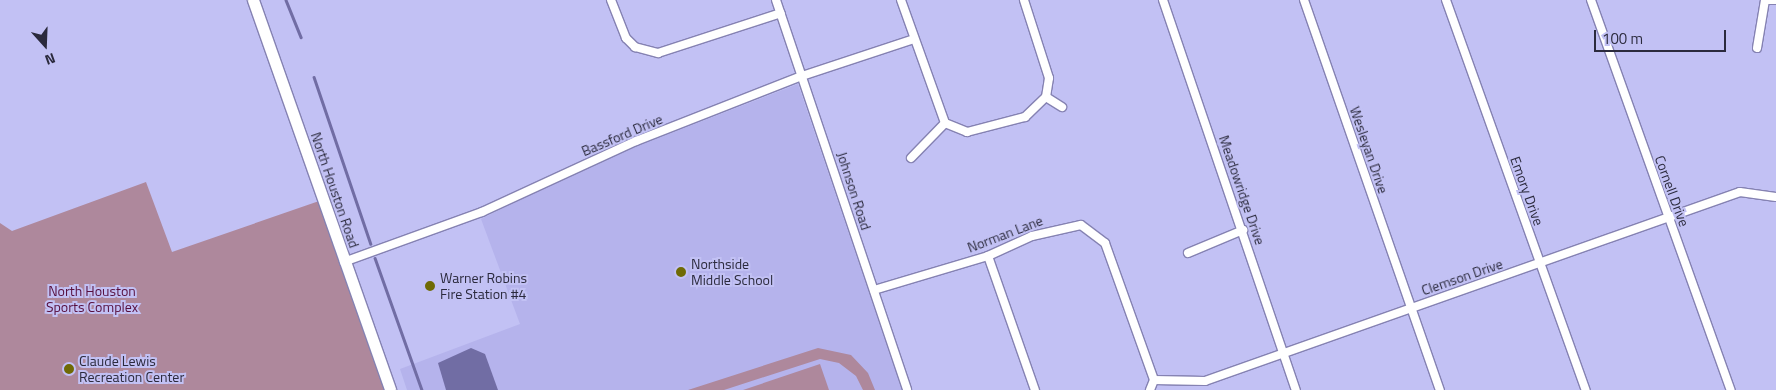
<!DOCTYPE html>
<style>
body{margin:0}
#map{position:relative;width:1776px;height:390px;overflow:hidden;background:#c2c1f4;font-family:"Titillium Web",sans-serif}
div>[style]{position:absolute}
.built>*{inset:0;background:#b5b3ec}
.green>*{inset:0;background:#ae889c}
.water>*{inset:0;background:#716da4}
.stream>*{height:2.5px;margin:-1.25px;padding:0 1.25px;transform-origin:1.25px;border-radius:1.25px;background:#716da4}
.roads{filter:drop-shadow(1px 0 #8582b2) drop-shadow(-1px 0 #8582b2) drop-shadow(0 1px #8582b2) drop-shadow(0 -1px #8582b2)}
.street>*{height:8px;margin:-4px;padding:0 4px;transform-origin:4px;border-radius:4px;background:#fff}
.secondary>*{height:11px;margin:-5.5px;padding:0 5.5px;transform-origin:5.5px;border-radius:5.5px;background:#fff}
.dots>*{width:14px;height:14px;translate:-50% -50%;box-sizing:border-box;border:2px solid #c2c1f4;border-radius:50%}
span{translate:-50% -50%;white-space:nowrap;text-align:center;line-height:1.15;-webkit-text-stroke:4px #c2c1f4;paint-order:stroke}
.street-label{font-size:14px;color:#2b2a3d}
.poi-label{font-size:14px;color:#2b2a3d}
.left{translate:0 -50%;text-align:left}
.park-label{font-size:14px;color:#560e3d}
.north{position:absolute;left:20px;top:20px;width:50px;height:50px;-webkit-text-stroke:4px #c2c1f4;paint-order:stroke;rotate:160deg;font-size:14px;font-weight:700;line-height:20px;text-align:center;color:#2b2a3d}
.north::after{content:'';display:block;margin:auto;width:18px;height:22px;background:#2b2a3d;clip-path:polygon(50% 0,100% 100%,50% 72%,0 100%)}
.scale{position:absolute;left:1594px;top:30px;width:132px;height:22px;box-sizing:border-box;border:2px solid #2b2a3d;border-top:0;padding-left:6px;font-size:15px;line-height:18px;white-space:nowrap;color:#2b2a3d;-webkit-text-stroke:4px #c2c1f4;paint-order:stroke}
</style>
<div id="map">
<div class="built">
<i style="clip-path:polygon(798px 84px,902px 390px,407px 390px,400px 369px,520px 324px,481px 219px,604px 159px)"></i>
</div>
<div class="green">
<i style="clip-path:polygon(146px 182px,172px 252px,322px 200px,389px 390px,0 390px,0 223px,12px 231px)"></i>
<i style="clip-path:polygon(818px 348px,851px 355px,868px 373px,875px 390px,863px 390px,856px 376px,839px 363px,820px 359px,724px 390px,688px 390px)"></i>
<i style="clip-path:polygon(820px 364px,829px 390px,743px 390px)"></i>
</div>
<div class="water">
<i style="clip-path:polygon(471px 348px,485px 354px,498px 390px,446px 390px,438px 363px)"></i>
</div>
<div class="stream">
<i style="left:286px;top:0;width:40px;rotate:68deg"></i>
<i style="left:314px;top:77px;width:176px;rotate:71.2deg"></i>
<i style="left:375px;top:258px;width:140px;rotate:70.4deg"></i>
</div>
<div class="roads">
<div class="street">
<i style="left:611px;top:0;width:41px;rotate:68.5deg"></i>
<i style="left:626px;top:38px;width:13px;rotate:45deg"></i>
<i style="left:635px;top:47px;width:24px;rotate:15deg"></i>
<i style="left:658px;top:53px;width:129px;rotate:-18deg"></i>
<i style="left:776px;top:0;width:411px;rotate:71.4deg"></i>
<i style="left:901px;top:0;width:131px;rotate:70.3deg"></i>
<i style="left:945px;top:123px;width:24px;rotate:22deg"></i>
<i style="left:967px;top:132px;width:60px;rotate:-14.5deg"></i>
<i style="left:1025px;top:117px;width:29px;rotate:-44deg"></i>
<i style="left:1046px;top:97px;width:19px;rotate:-81deg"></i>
<i style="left:1049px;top:78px;width:82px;rotate:-107.8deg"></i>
<i style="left:1163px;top:0;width:412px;rotate:71.2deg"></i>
<i style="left:1304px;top:0;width:413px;rotate:70.8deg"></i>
<i style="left:1446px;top:0;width:414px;rotate:70.3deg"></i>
<i style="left:1591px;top:0;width:414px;rotate:70.3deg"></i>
<i style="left:1765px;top:0;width:11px"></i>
<i style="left:1757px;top:48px;width:49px;rotate:-80.5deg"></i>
<i style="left:1046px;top:97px;width:19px;rotate:32deg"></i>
<i style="left:911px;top:158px;width:49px;rotate:-45.8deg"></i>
<i style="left:1188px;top:253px;width:60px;rotate:-22.7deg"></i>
<i style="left:988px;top:256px;width:142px;rotate:70.7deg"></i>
<i style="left:344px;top:262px;width:147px;rotate:-19.9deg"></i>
<i style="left:482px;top:212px;width:170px;rotate:-24.8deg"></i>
<i style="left:636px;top:141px;width:178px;rotate:-21.4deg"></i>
<i style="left:802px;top:76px;width:118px;rotate:-18.3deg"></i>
<i style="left:874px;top:290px;width:119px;rotate:-16.6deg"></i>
<i style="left:988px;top:256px;width:48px;rotate:-24.4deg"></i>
<i style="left:1032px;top:236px;width:50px;rotate:-12.7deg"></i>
<i style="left:1081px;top:225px;width:30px;rotate:37deg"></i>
<i style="left:1105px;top:243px;width:145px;rotate:70.3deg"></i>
<i style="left:1154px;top:380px;width:11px;rotate:112deg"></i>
<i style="left:1154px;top:380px;width:51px;rotate:1.1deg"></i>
<i style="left:1205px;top:381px;width:567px;rotate:-19.46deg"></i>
<i style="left:1740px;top:192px;width:36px;rotate:8deg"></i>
</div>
<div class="secondary">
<i style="left:253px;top:0;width:413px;rotate:70.6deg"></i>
</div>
</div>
<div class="dots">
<i style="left:681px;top:272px;background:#6f6a05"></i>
<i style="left:430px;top:286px;background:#6f6a05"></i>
<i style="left:69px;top:369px;background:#6f6a05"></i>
</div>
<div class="street-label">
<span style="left:622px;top:135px;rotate:-23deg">Bassford Drive</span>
<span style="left:1369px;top:150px;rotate:71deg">Wesleyan Drive</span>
<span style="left:335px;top:190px;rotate:71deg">North Houston Road</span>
<span style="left:1242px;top:190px;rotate:71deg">Meadowridge Drive</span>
<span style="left:854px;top:191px;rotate:72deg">Johnson Road</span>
<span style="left:1527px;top:191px;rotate:70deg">Emory Drive</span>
<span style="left:1672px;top:191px;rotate:70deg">Cornell Drive</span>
<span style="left:1005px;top:234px;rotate:-21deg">Norman Lane</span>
<span style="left:1462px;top:277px;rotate:-19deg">Clemson Drive</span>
</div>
<div class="poi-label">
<span class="left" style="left:691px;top:272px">Northside<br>Middle School</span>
<span class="left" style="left:440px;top:286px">Warner Robins<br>Fire Station #4</span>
<span class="left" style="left:79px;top:369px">Claude Lewis<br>Recreation Center</span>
</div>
<div class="park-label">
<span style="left:92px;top:299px">North Houston<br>Sports Complex</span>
</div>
<div class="north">N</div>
<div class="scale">100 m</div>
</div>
